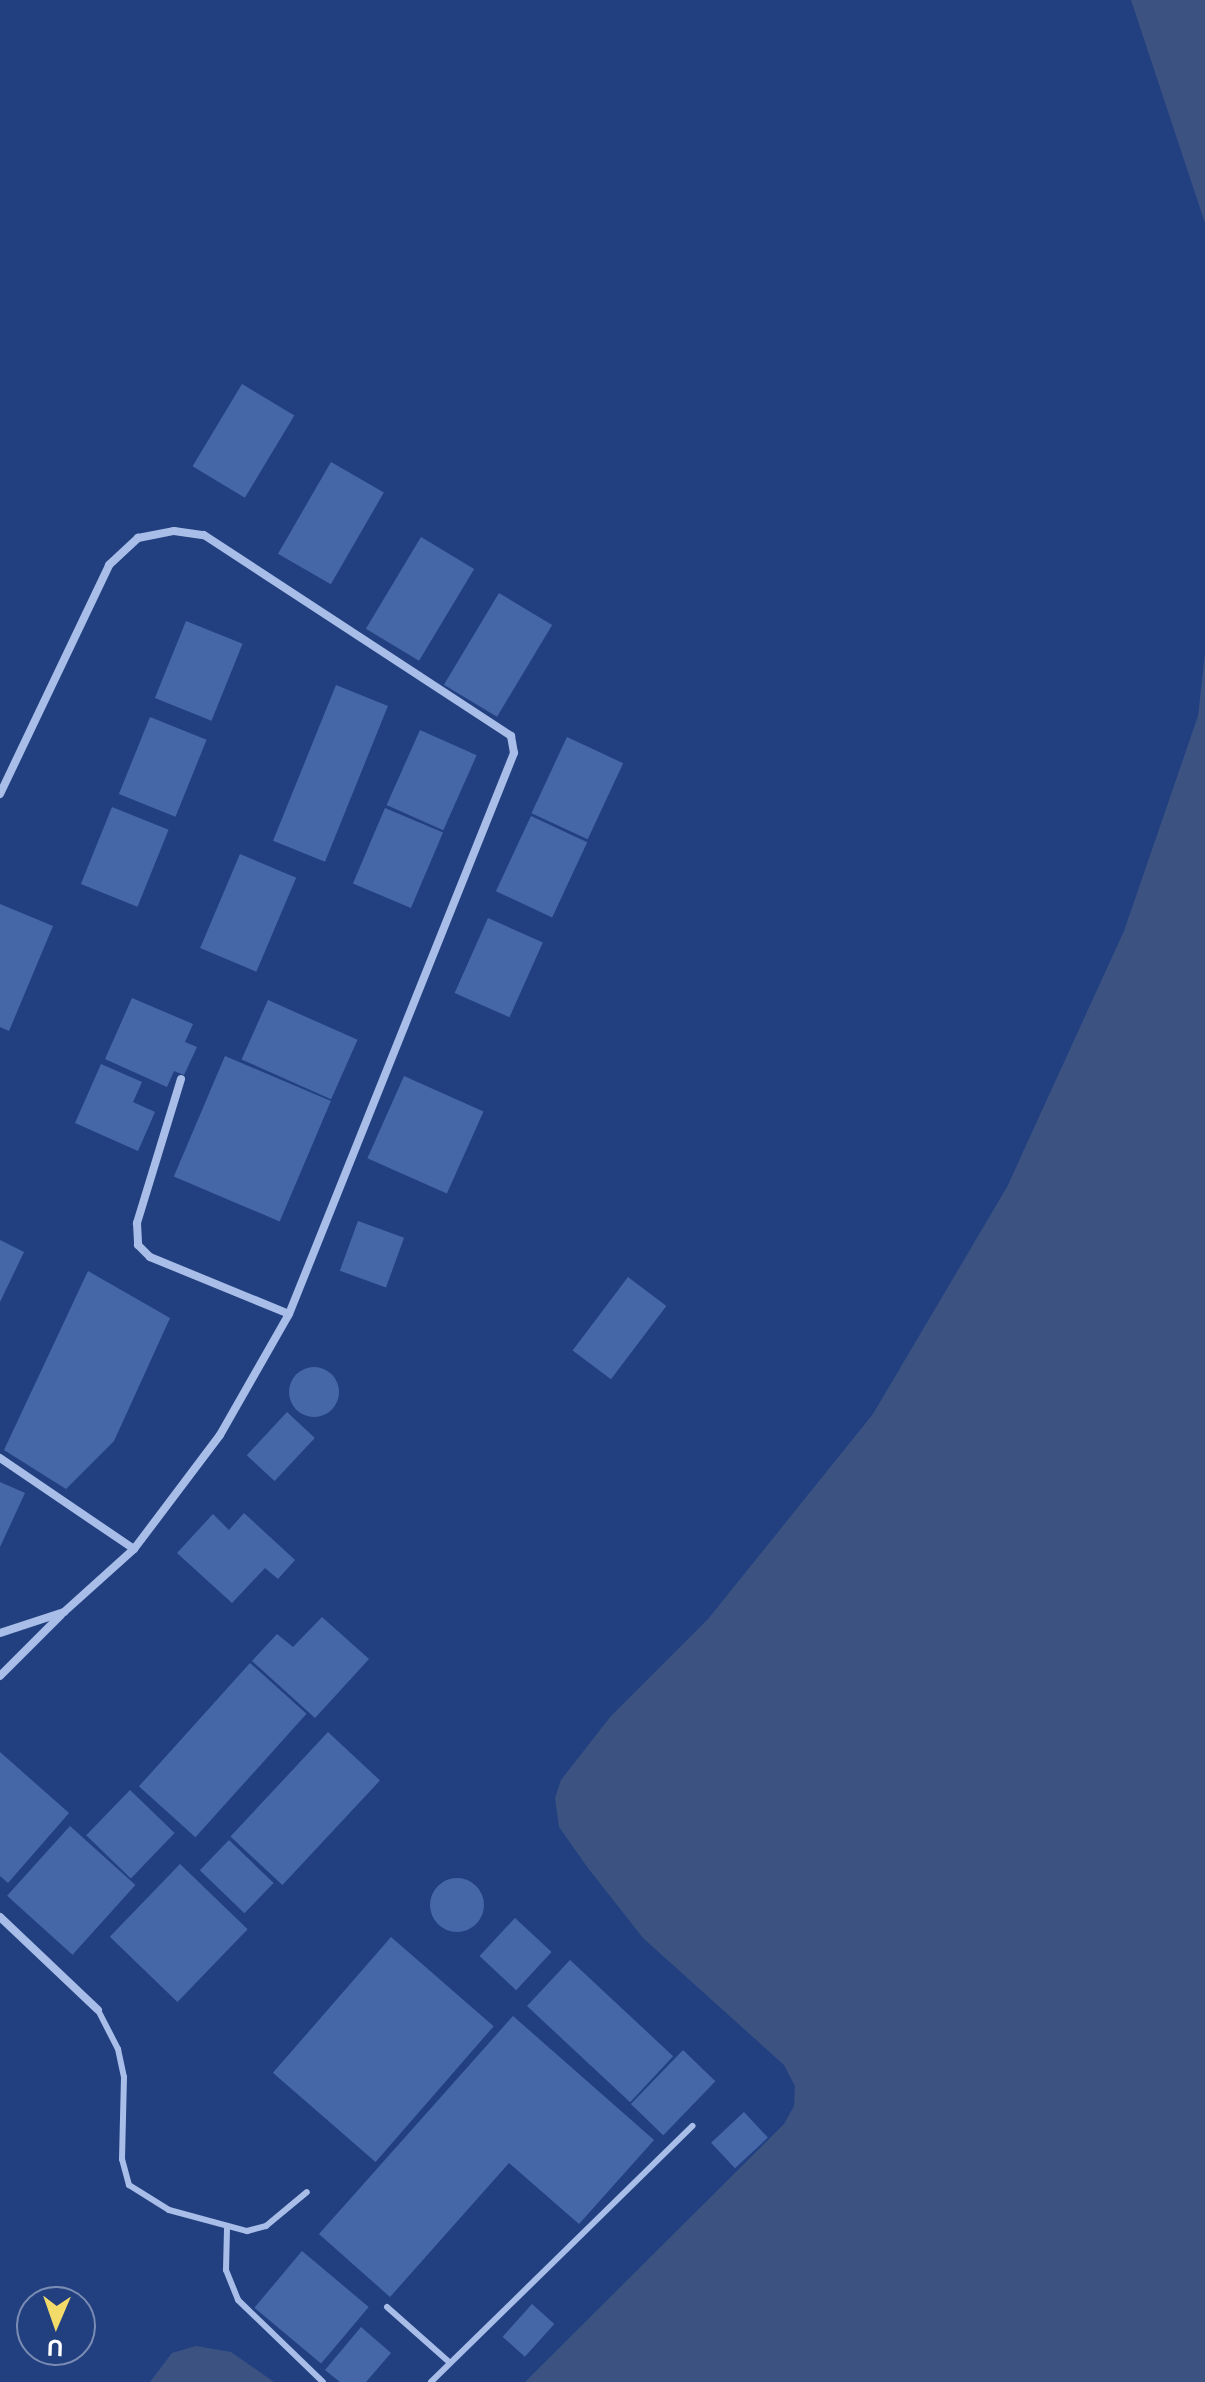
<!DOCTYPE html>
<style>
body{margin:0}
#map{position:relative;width:1205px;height:2382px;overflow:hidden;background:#224080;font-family:Inter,sans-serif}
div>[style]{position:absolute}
.water>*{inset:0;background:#3c5382}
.building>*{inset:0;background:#4667a7;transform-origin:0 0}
.round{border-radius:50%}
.service>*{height:6px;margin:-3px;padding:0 3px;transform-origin:3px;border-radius:3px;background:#a8bde7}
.minor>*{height:8px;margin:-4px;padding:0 4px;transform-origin:4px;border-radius:4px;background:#a8bde7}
span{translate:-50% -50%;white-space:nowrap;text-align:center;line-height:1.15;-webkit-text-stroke:8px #224080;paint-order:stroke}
.north{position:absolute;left:16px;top:2286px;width:80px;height:80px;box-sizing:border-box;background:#224080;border:2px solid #7a8cb3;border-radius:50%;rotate:182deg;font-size:22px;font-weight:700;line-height:32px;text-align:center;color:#fff}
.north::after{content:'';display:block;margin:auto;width:28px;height:36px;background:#f3db6a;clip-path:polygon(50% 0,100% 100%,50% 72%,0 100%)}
</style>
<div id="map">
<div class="water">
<i style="clip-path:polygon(1131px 0,1205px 0,1205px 223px)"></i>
<i style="clip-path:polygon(1205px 653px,1205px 2382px,525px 2382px,784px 2124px,794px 2106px,795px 2086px,784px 2065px,643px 1938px,588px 1868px,559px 1827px,555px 1798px,561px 1780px,611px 1716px,708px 1619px,873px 1414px,1007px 1187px,1124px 931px,1198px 716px)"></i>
<i style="clip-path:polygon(196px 2346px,231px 2352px,274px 2382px,150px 2382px,172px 2353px)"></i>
</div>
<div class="building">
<i style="left:242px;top:384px;width:61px;height:96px;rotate:31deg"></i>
<i style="left:331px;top:462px;width:61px;height:106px;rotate:30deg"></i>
<i style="left:421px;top:537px;width:62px;height:107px;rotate:31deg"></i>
<i style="left:499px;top:593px;width:62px;height:107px;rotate:31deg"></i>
<i style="left:186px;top:621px;width:61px;height:83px;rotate:22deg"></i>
<i style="left:336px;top:685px;width:56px;height:168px;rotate:22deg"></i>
<i style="left:150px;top:717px;width:61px;height:83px;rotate:22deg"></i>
<i style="left:420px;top:730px;width:62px;height:82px;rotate:24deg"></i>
<i style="left:567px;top:737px;width:62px;height:84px;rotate:25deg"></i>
<i style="left:112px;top:807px;width:61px;height:83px;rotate:22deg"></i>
<i style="left:385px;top:808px;width:63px;height:82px;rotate:23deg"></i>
<i style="left:531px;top:816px;width:62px;height:83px;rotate:25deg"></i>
<i style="left:240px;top:854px;width:61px;height:102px;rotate:23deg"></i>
<i style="clip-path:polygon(0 904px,53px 926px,9px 1031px,0 1027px)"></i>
<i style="left:488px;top:918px;width:60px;height:82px;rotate:24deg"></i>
<i style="clip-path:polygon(132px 998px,193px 1024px,185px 1042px,197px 1047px,184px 1075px,174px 1071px,167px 1087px,105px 1059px)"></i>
<i style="left:268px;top:1000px;width:98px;height:65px;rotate:24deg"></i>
<i style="left:225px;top:1056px;width:115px;height:131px;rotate:23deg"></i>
<i style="clip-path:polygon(101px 1064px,142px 1082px,133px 1102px,155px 1112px,138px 1151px,75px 1123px)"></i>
<i style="left:404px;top:1076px;width:87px;height:90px;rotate:24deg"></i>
<i style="left:358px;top:1221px;width:49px;height:53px;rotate:20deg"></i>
<i style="clip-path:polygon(0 1240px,24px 1252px,0 1302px)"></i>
<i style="clip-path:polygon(88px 1271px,170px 1318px,114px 1441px,66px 1489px,4px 1450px)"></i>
<i style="left:628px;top:1277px;width:48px;height:92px;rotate:37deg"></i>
<i class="round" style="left:289px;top:1367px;width:50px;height:50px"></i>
<i style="left:287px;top:1412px;width:38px;height:59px;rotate:43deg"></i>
<i style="clip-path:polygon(0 1482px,25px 1493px,0 1547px)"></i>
<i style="clip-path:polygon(244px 1513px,295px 1560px,278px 1579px,265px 1568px,232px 1603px,177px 1553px,213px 1514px,229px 1530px)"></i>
<i style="clip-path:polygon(322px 1617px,369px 1659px,315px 1718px,252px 1661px,277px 1634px,293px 1647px)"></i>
<i style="left:250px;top:1663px;width:76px;height:166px;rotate:42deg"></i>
<i style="left:328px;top:1732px;width:71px;height:143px;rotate:43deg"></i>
<i style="clip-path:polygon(0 1752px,69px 1813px,8px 1883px,0 1876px)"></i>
<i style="left:130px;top:1790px;width:62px;height:63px;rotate:44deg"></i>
<i style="left:70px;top:1826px;width:88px;height:94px;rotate:42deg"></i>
<i style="left:229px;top:1840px;width:62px;height:42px;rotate:44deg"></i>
<i style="left:180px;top:1864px;width:94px;height:101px;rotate:44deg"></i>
<i class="round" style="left:430px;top:1878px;width:54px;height:54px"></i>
<i style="left:515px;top:1918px;width:50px;height:52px;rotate:43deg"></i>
<i style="left:391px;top:1937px;width:136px;height:180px;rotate:41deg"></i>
<i style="left:570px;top:1960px;width:141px;height:63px;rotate:43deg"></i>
<i style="clip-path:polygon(513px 2016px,654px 2140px,579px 2224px,509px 2163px,390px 2297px,319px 2234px)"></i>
<i style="left:683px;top:2050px;width:45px;height:75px;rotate:44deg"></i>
<i style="left:744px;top:2112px;width:35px;height:45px;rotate:47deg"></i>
<i style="left:302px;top:2251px;width:87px;height:74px;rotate:40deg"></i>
<i style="left:532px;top:2304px;width:30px;height:44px;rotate:42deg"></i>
<i style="clip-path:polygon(361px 2327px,391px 2353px,366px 2382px,340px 2382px,325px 2370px)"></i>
</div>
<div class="service">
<i style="left:98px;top:2010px;width:44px;rotate:62.9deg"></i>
<i style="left:118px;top:2049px;width:29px;rotate:78deg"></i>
<i style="left:124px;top:2077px;width:82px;rotate:91.4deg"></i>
<i style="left:122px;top:2159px;width:27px;rotate:75deg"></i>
<i style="left:129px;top:2185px;width:47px;rotate:32deg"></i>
<i style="left:169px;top:2210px;width:81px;rotate:15.1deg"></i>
<i style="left:247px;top:2231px;width:20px;rotate:-15deg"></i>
<i style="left:266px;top:2226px;width:53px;rotate:-39.7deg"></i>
<i style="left:227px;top:2229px;width:41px;rotate:91.4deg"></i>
<i style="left:226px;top:2270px;width:32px;rotate:68deg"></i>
<i style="left:238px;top:2300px;width:118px;rotate:44deg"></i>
<i style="left:387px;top:2307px;width:83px;rotate:41.6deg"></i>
<i style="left:431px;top:2382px;width:366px;rotate:-44.4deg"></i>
</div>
<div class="minor">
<i style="left:0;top:794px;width:254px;rotate:-64.5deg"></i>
<i style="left:109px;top:565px;width:40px;rotate:-43deg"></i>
<i style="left:138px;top:538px;width:37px;rotate:-11deg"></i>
<i style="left:174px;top:531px;width:30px;rotate:8deg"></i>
<i style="left:204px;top:535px;width:367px;rotate:33.2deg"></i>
<i style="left:511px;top:736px;width:17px;rotate:80deg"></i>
<i style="left:514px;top:753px;width:604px;rotate:111.85deg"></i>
<i style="left:289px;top:1314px;width:139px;rotate:119.7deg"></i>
<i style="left:220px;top:1435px;width:143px;rotate:127deg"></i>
<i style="left:134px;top:1549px;width:94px;rotate:138deg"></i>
<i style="left:64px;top:1612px;width:67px;rotate:161.8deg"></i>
<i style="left:181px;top:1079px;width:151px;rotate:107deg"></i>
<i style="left:137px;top:1223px;width:22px;rotate:87deg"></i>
<i style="left:138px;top:1245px;width:17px;rotate:45deg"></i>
<i style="left:150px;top:1257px;width:150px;rotate:22.3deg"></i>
<i style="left:0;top:1458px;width:162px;rotate:34.2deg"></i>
<i style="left:0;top:1676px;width:86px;rotate:-45deg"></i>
<i style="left:0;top:1917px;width:135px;rotate:43.5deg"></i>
</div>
<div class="north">U</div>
</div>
